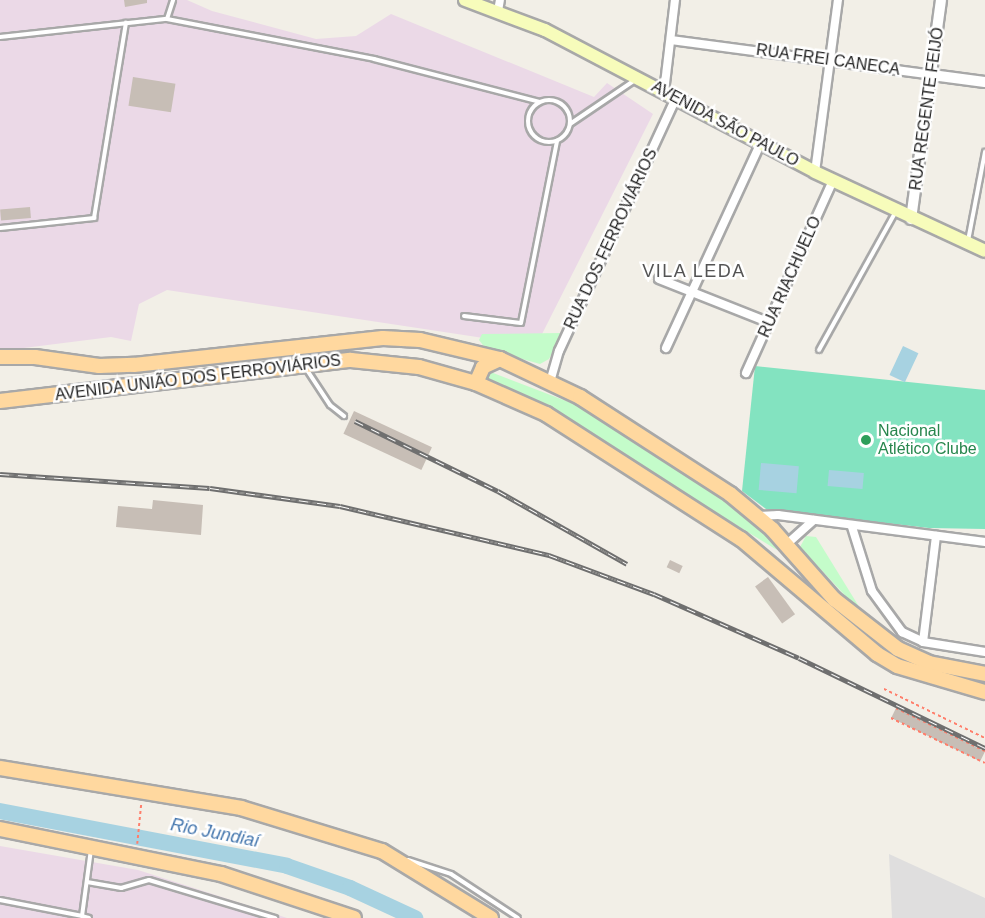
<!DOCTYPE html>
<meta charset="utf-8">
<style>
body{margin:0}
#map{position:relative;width:985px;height:918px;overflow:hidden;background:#f2efe7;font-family:Helvetica,sans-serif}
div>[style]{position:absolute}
.residential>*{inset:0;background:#dfdede}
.industrial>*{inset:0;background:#ebd9e7}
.park>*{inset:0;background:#c4fcca}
.pitch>*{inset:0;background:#83e3c0}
.water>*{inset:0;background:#a7d2e1;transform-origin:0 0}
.river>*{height:16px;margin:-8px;padding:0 8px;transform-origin:8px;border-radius:8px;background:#a7d2e1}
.building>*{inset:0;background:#c7beb6;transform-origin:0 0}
.path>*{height:1.5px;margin-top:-0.75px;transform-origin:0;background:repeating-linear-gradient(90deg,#ff7e6b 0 3px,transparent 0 6px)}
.roads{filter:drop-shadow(2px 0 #a8a8a8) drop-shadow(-2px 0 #a8a8a8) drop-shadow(0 2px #a8a8a8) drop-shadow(0 -2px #a8a8a8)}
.service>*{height:4px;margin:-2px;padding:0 2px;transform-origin:2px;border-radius:2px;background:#fff}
.service>.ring{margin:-2px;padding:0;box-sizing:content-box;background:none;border:4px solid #fff;border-radius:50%}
.minor>*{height:8px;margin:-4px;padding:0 4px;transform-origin:4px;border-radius:4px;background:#fff}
.tertiary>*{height:10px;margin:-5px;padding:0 5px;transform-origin:5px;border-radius:5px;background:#fff}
.secondary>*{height:12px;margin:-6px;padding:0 6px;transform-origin:6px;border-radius:6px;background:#f7fcbb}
.primary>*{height:14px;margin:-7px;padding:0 7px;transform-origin:7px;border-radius:7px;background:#ffd89f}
.rail>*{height:5px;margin-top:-2.5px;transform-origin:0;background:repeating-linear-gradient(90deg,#fff 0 9px,#6f6f6f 0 18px);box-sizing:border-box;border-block:2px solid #6f6f6f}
.dots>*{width:16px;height:16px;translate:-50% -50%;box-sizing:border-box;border:3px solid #fff;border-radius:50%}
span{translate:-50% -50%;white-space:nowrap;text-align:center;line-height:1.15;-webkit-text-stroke:5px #fff;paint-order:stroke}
.street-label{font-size:16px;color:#212121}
.leisure-label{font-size:16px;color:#27864d}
.left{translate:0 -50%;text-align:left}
.neighbourhood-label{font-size:18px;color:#545454;letter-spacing:1.5px}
.water-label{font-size:18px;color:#4577ae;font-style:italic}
</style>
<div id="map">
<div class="residential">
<i style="clip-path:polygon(889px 854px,985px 898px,985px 918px,892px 918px)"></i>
</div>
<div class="industrial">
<i style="clip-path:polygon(0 0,187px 0,212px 11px,316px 39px,356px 36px,391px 14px,594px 97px,607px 83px,653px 114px,536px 346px,167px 290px,139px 304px,131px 341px,111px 337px,0 351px)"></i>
<i style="clip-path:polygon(0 846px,138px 870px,287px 918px,0 918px)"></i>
</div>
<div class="park">
<i style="clip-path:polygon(562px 333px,549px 359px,540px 364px,486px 349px,479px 340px,482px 334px)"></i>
<i style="clip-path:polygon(488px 371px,574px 404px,624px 433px,721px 499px,769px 538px,777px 550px,548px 410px,486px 381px)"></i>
<i style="clip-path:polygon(806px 536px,816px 537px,866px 618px,800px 547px)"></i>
</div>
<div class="pitch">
<i style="clip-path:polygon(755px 366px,985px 390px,985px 529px,929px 528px,766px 509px,742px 491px)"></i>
</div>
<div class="water">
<i style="left:903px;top:346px;width:17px;height:32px;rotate:25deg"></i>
<i style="left:761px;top:463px;width:38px;height:27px;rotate:5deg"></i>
<i style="left:829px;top:470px;width:35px;height:16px;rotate:5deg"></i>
</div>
<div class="river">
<i style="left:0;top:811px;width:292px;rotate:10.8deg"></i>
<i style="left:287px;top:866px;width:67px;rotate:19.2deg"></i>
<i style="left:350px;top:888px;width:72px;rotate:24.8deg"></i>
</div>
<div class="building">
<i style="clip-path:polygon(124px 0,147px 0,147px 3px,125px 7px)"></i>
<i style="left:133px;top:77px;width:43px;height:29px;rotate:9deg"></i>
<i style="left:30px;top:207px;width:11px;height:30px;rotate:85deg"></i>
<i style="left:354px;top:411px;width:86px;height:25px;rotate:25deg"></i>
<i style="clip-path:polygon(153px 500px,203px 505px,201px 535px,116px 527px,118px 506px,152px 509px)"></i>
<i style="left:670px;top:560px;width:14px;height:8px;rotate:25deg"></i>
<i style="left:768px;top:577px;width:46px;height:16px;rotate:54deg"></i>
<i style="left:896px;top:708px;width:99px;height:11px;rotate:26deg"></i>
</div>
<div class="path">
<i style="left:884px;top:689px;width:112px;rotate:25.9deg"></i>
<i style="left:896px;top:708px;width:99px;rotate:25.8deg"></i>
<i style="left:891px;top:718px;width:104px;rotate:25.6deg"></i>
<i style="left:137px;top:844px;width:40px;rotate:-84.3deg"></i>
</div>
<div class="roads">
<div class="service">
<i style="left:167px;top:19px;width:20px;rotate:-72deg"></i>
<i style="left:0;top:37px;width:168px;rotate:-6.2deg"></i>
<i style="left:167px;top:19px;width:211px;rotate:10.9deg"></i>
<i style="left:374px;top:59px;width:171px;rotate:14.5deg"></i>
<i class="ring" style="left:528px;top:100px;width:38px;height:38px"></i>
<i style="left:570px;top:124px;width:78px;rotate:-34.1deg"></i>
<i style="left:0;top:228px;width:95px;rotate:-6.1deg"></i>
<i style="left:94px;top:218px;width:198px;rotate:-80.7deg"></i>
<i style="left:968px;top:241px;width:91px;rotate:-79.2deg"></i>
<i style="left:464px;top:316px;width:57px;rotate:7deg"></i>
<i style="left:521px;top:323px;width:186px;rotate:-78.8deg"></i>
<i style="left:819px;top:350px;width:157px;rotate:-61deg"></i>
<i style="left:307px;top:370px;width:42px;rotate:56.7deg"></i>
<i style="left:330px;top:405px;width:18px;rotate:38deg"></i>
<i style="left:408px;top:860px;width:45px;rotate:18deg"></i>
<i style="left:451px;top:874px;width:80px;rotate:33.3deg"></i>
<i style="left:87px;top:882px;width:35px;rotate:10deg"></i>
<i style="left:121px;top:888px;width:29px;rotate:-16deg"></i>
<i style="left:149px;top:880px;width:132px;rotate:16.8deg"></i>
<i style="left:0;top:900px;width:84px;rotate:11deg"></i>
<i style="left:89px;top:918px;width:7px;rotate:-164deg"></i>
<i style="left:82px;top:916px;width:68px;rotate:-82.3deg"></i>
</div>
<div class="minor">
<i style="left:498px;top:11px;width:11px;rotate:-80deg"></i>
<i style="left:671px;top:40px;width:263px;rotate:7.6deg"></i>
<i style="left:664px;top:92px;width:93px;rotate:-83.2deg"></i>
<i style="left:815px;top:172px;width:174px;rotate:-82.4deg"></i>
<i style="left:659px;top:279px;width:119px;rotate:21.6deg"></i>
<i style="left:666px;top:348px;width:227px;rotate:-65.2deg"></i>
<i style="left:746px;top:373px;width:212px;rotate:-65.7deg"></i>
<i style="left:550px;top:382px;width:32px;rotate:-74deg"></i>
<i style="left:559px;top:351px;width:279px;rotate:-65.2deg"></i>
<i style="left:759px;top:516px;width:19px;rotate:-3deg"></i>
<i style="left:778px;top:515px;width:209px;rotate:7.4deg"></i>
<i style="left:852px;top:527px;width:67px;rotate:72.6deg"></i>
<i style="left:872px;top:591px;width:51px;rotate:53.8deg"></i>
<i style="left:902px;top:632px;width:23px;rotate:25deg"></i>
<i style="left:923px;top:642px;width:63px;rotate:9.2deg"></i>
<i style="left:787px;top:544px;width:36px;rotate:-42deg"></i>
<i style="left:923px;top:642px;width:107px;rotate:-83deg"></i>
</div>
<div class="tertiary">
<i style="left:932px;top:75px;width:53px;rotate:7.5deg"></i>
<i style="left:911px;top:219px;width:221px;rotate:-82.2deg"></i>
</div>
<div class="secondary">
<i style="left:465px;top:0;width:85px;rotate:20.6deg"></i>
<i style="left:545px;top:30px;width:305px;rotate:27.7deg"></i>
<i style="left:815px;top:172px;width:187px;rotate:24.9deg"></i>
</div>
<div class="primary">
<i style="left:0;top:357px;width:35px"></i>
<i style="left:35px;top:357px;width:65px;rotate:8deg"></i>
<i style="left:99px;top:366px;width:35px;rotate:-2deg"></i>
<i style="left:134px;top:365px;width:250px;rotate:-6.2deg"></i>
<i style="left:383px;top:338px;width:37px;rotate:3deg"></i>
<i style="left:420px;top:340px;width:82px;rotate:13.4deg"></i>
<i style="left:500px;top:359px;width:89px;rotate:25.4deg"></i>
<i style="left:580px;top:397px;width:179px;rotate:32.9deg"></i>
<i style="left:730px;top:494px;width:55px;rotate:39.8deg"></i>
<i style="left:772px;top:529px;width:94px;rotate:48.5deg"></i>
<i style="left:834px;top:599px;width:81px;rotate:38deg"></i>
<i style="left:898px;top:649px;width:34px;rotate:24deg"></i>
<i style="left:929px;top:663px;width:57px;rotate:11.1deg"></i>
<i style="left:476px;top:383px;width:17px;rotate:-66deg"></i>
<i style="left:483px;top:367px;width:19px;rotate:-25deg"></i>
<i style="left:0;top:401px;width:353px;rotate:-6.7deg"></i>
<i style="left:351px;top:360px;width:68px;rotate:5.9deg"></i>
<i style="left:419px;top:367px;width:59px;rotate:15.7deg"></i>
<i style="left:476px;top:383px;width:77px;rotate:23.9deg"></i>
<i style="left:546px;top:414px;width:232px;rotate:32.7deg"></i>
<i style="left:741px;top:539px;width:178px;rotate:40.2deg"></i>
<i style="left:877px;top:654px;width:23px;rotate:31deg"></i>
<i style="left:897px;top:666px;width:92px;rotate:16.5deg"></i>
<i style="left:0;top:768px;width:244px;rotate:9.4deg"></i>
<i style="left:241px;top:808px;width:147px;rotate:17deg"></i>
<i style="left:382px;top:851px;width:128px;rotate:31.6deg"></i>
<i style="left:0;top:829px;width:226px;rotate:11.5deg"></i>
<i style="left:221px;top:874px;width:140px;rotate:18.3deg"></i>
</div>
</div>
<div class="rail">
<i style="left:355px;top:421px;width:159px;rotate:26.1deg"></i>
<i style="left:498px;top:491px;width:148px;rotate:29.5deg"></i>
<i style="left:0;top:474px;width:210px;rotate:3.8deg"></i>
<i style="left:210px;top:488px;width:131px;rotate:7.9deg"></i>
<i style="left:340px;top:506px;width:215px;rotate:13.2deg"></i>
<i style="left:549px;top:555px;width:112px;rotate:20.4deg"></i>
<i style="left:654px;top:594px;width:158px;rotate:23.8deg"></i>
<i style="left:799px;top:658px;width:207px;rotate:25.8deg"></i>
</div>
<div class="dots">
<i style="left:866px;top:440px;background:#2e9e5b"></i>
</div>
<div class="street-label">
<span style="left:828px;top:60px;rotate:8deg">RUA FREI CANECA</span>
<span style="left:927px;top:109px;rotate:-82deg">RUA REGENTE FEIJÓ</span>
<span style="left:725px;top:124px;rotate:28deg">AVENIDA SÃO PAULO</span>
<span style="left:611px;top:239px;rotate:-65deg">RUA DOS FERROVIÁRIOS</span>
<span style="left:790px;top:277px;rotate:-66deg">RUA RIACHUELO</span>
<span style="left:198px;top:378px;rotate:-7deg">AVENIDA UNIÃO DOS FERROVIÁRIOS</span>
</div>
<div class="leisure-label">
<span class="left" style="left:878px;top:440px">Nacional<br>Atlético Clube</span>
</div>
<div class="neighbourhood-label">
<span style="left:694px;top:271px">VILA LEDA</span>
</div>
<div class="water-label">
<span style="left:215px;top:833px;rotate:11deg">Rio Jundiaí</span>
</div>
</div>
